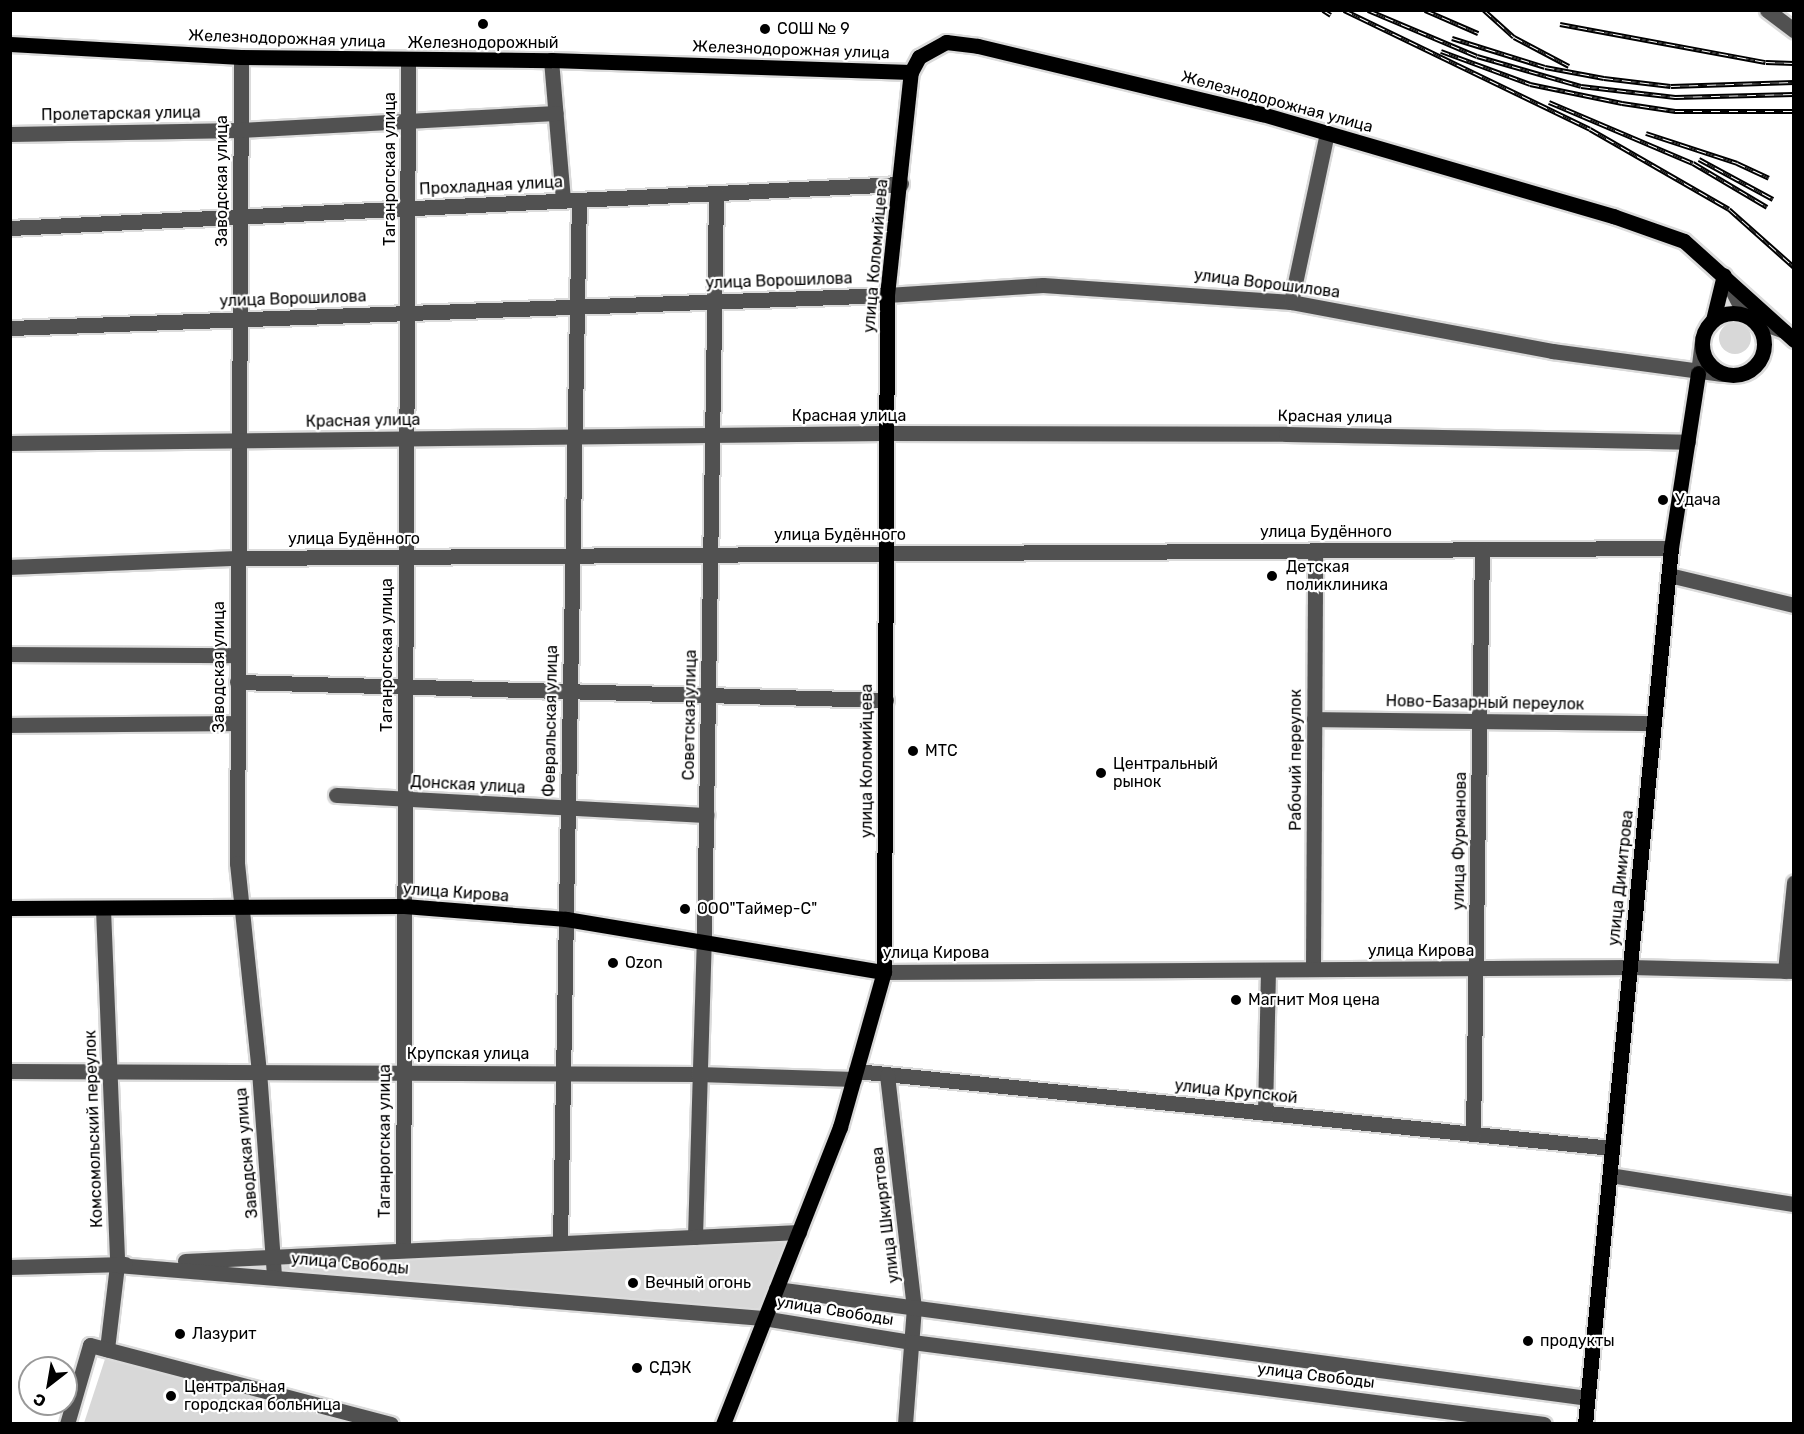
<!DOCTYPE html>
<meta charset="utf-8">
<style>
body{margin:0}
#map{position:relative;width:1804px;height:1434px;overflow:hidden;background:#fff;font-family:Rubik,sans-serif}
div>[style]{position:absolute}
.green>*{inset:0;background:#d8d8d8}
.round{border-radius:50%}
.roads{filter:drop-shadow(2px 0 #dbdbdb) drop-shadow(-2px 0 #dbdbdb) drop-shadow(0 2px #dbdbdb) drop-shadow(0 -2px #dbdbdb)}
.minor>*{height:15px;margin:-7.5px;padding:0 7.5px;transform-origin:7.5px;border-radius:7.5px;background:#515151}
.major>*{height:15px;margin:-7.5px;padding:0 7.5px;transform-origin:7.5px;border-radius:7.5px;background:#000}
.major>.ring{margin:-7.5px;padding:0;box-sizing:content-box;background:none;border:15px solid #000;border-radius:50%}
.rail>*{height:5px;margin-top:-2.5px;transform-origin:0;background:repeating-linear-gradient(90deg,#fff 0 9px,#000 0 18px);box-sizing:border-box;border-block:2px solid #000}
.dots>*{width:16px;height:16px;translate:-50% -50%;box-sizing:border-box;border:3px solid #fff;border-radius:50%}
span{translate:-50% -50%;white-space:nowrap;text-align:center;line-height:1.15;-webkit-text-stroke:4.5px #fff;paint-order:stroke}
.poi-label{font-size:16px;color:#000}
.left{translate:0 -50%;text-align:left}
.street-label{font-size:16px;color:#000}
.frame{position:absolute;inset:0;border:12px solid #000;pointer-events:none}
.north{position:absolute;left:18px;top:1356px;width:60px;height:60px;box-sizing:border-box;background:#fff;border:2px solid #999;border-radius:50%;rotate:211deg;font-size:16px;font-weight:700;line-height:24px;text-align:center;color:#000}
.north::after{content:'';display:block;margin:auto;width:21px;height:27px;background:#000;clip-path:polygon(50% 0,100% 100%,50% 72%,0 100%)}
</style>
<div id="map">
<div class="green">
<i class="round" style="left:1719px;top:322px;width:32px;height:32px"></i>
<i style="clip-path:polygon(799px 1232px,763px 1318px,274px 1275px,273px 1256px)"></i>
<i style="clip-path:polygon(105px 1359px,168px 1374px,348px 1423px,84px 1423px)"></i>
</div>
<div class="roads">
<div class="minor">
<i style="left:1767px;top:10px;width:34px;rotate:37deg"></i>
<i style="left:241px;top:57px;width:806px;rotate:90.28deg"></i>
<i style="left:237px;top:863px;width:209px;rotate:84deg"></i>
<i style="left:259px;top:1071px;width:205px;rotate:85.8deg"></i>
<i style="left:551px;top:60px;width:141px;rotate:85.1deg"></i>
<i style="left:10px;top:134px;width:230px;rotate:-1deg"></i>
<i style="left:240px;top:130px;width:316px;rotate:-3.1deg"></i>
<i style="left:10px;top:228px;width:892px;rotate:-2.83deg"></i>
<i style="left:1727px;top:280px;width:39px;rotate:63deg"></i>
<i style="left:1291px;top:302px;width:173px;rotate:-78deg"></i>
<i style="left:1754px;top:320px;width:32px;rotate:20deg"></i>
<i style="left:10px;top:328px;width:878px;rotate:-2.15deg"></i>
<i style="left:887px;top:295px;width:156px;rotate:-3.7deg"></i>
<i style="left:1043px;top:285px;width:249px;rotate:3.9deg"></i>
<i style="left:1291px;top:302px;width:266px;rotate:10.6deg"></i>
<i style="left:1552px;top:351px;width:172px;rotate:7.7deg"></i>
<i style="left:1698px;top:373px;width:35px;rotate:-83deg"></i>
<i style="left:10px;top:443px;width:874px;rotate:-0.66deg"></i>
<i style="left:884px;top:433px;width:402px;rotate:0.1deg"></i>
<i style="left:1286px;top:434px;width:402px;rotate:1.1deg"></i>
<i style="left:10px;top:567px;width:226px;rotate:-2.3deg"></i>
<i style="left:236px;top:558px;width:1435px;rotate:-0.4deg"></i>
<i style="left:1669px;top:575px;width:129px;rotate:13.5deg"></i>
<i style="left:10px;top:654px;width:227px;rotate:0.3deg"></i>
<i style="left:237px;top:682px;width:649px;rotate:1.59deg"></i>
<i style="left:1314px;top:719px;width:340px;rotate:0.7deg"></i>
<i style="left:10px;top:725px;width:228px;rotate:-0.5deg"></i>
<i style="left:336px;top:795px;width:371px;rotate:3.1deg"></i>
<i style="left:103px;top:909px;width:356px;rotate:87.7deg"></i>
<i style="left:117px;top:1265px;width:85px;rotate:96.8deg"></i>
<i style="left:1313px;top:969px;width:419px;rotate:-89.7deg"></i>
<i style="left:1785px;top:971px;width:89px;rotate:-84.2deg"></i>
<i style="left:884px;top:972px;width:746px;rotate:-0.38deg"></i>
<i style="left:1630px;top:967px;width:164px;rotate:1.4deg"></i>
<i style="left:10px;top:1071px;width:688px;rotate:0.25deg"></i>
<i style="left:698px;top:1074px;width:156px;rotate:1.8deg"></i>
<i style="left:856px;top:1071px;width:760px;rotate:5.82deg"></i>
<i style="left:887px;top:1075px;width:234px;rotate:83.4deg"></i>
<i style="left:914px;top:1307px;width:117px;rotate:94.4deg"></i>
<i style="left:1265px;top:1113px;width:143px;rotate:-88.8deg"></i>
<i style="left:1473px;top:1134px;width:585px;rotate:-89.12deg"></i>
<i style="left:1610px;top:1175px;width:186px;rotate:9deg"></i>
<i style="left:695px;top:1237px;width:295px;rotate:-88.3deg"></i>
<i style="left:704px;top:942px;width:749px;rotate:-89.08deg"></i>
<i style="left:560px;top:1243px;width:1043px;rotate:-88.96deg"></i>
<i style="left:403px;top:1250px;width:1190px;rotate:-89.76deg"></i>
<i style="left:185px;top:1261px;width:615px;rotate:-2.7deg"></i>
<i style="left:117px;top:1265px;width:648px;rotate:4.69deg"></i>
<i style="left:763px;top:1318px;width:151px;rotate:9.2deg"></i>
<i style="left:912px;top:1342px;width:637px;rotate:7.39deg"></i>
<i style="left:10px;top:1267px;width:115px;rotate:-1.5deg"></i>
<i style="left:776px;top:1289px;width:818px;rotate:7.65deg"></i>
<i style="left:67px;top:1424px;width:82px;rotate:-73.8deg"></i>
<i style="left:90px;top:1345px;width:311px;rotate:14.7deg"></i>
</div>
<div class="major">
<i style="left:10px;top:44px;width:231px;rotate:3.2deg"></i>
<i style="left:241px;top:57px;width:310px;rotate:0.6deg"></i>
<i style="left:551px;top:60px;width:360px;rotate:1.9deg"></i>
<i style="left:911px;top:72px;width:17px;rotate:-62deg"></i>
<i style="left:919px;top:57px;width:31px;rotate:-29deg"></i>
<i style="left:946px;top:42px;width:32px;rotate:7deg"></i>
<i style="left:978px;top:46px;width:292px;rotate:13.5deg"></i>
<i style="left:1262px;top:114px;width:366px;rotate:16.2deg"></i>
<i style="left:1613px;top:216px;width:75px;rotate:19.4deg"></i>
<i style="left:1684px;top:241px;width:148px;rotate:42deg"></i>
<i class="ring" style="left:1702px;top:313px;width:47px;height:47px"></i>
<i style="left:1713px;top:320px;width:46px;rotate:-76.3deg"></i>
<i style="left:10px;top:908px;width:394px;rotate:-0.3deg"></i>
<i style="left:404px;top:906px;width:163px;rotate:4.6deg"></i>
<i style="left:566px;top:919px;width:322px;rotate:9.5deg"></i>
<i style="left:723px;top:1424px;width:319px;rotate:-68.5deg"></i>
<i style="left:840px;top:1127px;width:161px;rotate:-74.2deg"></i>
<i style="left:884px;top:972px;width:677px;rotate:-89.75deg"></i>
<i style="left:887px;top:295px;width:224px;rotate:-83.9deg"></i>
<i style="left:1585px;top:1424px;width:880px;rotate:-84.39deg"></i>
<i style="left:1671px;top:548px;width:177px;rotate:-81.2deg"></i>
</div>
</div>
<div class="rail">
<i style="left:1323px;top:10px;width:9px;rotate:32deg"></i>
<i style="left:1344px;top:10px;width:273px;rotate:25.8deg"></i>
<i style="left:1590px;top:129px;width:160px;rotate:29.9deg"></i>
<i style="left:1729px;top:209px;width:87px;rotate:41.7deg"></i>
<i style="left:1368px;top:10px;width:118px;rotate:22.9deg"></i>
<i style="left:1477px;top:56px;width:108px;rotate:16.1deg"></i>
<i style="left:1581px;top:86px;width:95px;rotate:6.7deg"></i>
<i style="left:1675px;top:97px;width:119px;rotate:-1.4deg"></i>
<i style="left:1425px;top:10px;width:58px;rotate:23.5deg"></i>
<i style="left:1484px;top:10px;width:40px;rotate:42deg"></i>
<i style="left:1514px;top:37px;width:62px;rotate:27.8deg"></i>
<i style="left:1560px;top:24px;width:209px;rotate:10.5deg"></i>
<i style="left:1766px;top:62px;width:28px;rotate:2deg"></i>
<i style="left:1452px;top:38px;width:97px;rotate:17.3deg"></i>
<i style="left:1545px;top:67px;width:60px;rotate:10.6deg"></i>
<i style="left:1604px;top:78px;width:67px;rotate:6.8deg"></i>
<i style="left:1671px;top:86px;width:123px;rotate:-1.9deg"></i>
<i style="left:1441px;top:51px;width:95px;rotate:20.3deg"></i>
<i style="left:1530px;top:84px;width:94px;rotate:11.7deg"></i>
<i style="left:1622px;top:103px;width:54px;rotate:8.6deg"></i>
<i style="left:1675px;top:111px;width:119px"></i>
<i style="left:1549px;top:102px;width:156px;rotate:23deg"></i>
<i style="left:1693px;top:163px;width:86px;rotate:30.7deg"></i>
<i style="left:1646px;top:133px;width:96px;rotate:18.2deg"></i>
<i style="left:1737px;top:163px;width:35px;rotate:25deg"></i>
<i style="left:1699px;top:159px;width:84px;rotate:28.4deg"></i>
</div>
<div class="dots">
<i style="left:483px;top:24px;background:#000"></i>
<i style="left:765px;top:29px;background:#000"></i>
<i style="left:1663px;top:500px;background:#000"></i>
<i style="left:1272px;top:576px;background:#000"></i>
<i style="left:913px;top:751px;background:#000"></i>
<i style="left:1101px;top:773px;background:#000"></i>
<i style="left:685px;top:909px;background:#000"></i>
<i style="left:613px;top:963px;background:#000"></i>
<i style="left:1236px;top:1000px;background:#000"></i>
<i style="left:633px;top:1283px;background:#000"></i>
<i style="left:180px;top:1334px;background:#000"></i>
<i style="left:1528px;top:1341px;background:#000"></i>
<i style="left:637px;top:1368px;background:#000"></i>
<i style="left:171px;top:1396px;background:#000"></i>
</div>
<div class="poi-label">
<span class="left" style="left:777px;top:29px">СОШ № 9</span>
<span style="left:483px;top:43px">Железнодорожный</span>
<span class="left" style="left:1675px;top:500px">Удача</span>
<span class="left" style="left:1286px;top:576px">Детская<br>поликлиника</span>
<span class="left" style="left:925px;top:751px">МТС</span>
<span class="left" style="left:1113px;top:773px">Центральный<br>рынок</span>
<span class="left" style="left:697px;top:909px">ООО"Таймер-С"</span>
<span class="left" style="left:625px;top:963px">Ozon</span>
<span class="left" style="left:1248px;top:1000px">Магнит Моя цена</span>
<span class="left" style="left:645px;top:1283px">Вечный огонь</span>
<span class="left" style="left:192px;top:1334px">Лазурит</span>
<span class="left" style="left:1540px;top:1341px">продукты</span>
<span class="left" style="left:649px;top:1368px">СДЭК</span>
<span class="left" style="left:184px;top:1396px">Центральная<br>городская больница</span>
</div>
<div class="street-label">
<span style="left:287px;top:39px;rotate:2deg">Железнодорожная улица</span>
<span style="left:791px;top:50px;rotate:2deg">Железнодорожная улица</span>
<span style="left:1277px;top:102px;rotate:15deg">Железнодорожная улица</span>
<span style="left:121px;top:114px;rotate:-1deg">Пролетарская улица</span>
<span style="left:390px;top:169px;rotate:-90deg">Таганрогская улица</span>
<span style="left:222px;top:181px;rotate:-90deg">Заводская улица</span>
<span style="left:491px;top:186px;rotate:-3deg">Прохладная улица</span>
<span style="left:876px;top:256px;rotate:-85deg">улица Коломийцева</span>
<span style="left:779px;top:281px;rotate:-2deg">улица Ворошилова</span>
<span style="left:1267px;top:284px;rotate:7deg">улица Ворошилова</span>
<span style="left:293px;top:299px;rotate:-2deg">улица Ворошилова</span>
<span style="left:849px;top:416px">Красная улица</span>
<span style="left:1335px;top:417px;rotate:1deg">Красная улица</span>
<span style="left:363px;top:421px;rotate:-1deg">Красная улица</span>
<span style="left:1326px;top:532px">улица Будённого</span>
<span style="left:840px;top:535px">улица Будённого</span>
<span style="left:354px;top:539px">улица Будённого</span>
<span style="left:387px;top:655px;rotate:-90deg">Таганрогская улица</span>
<span style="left:219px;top:667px;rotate:-90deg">Заводская улица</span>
<span style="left:1485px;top:703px;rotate:1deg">Ново-Базарный переулок</span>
<span style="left:690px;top:715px;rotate:-89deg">Советская улица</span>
<span style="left:551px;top:721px;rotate:-89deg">Февральская улица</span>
<span style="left:1296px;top:760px;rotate:-90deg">Рабочий переулок</span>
<span style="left:867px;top:761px;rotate:-90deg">улица Коломийцева</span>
<span style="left:468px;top:785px;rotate:3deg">Донская улица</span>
<span style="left:1460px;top:841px;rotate:-89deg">улица Фурманова</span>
<span style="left:1621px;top:878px;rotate:-84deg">улица Димитрова</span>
<span style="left:456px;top:893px;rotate:4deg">улица Кирова</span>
<span style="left:1421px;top:951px">улица Кирова</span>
<span style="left:936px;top:953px">улица Кирова</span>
<span style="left:468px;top:1054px">Крупская улица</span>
<span style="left:1236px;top:1092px;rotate:6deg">улица Крупской</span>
<span style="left:94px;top:1129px;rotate:-92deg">Комсомольский переулок</span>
<span style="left:385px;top:1141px;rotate:-90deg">Таганрогская улица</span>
<span style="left:247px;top:1153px;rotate:-95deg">Заводская улица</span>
<span style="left:886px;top:1215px;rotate:-97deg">улица Шкирятова</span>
<span style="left:350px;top:1264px;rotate:5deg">улица Свободы</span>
<span style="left:835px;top:1311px;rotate:9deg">улица Свободы</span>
<span style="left:1316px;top:1376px;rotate:7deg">улица Свободы</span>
</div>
<div class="frame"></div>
<div class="north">С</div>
</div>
